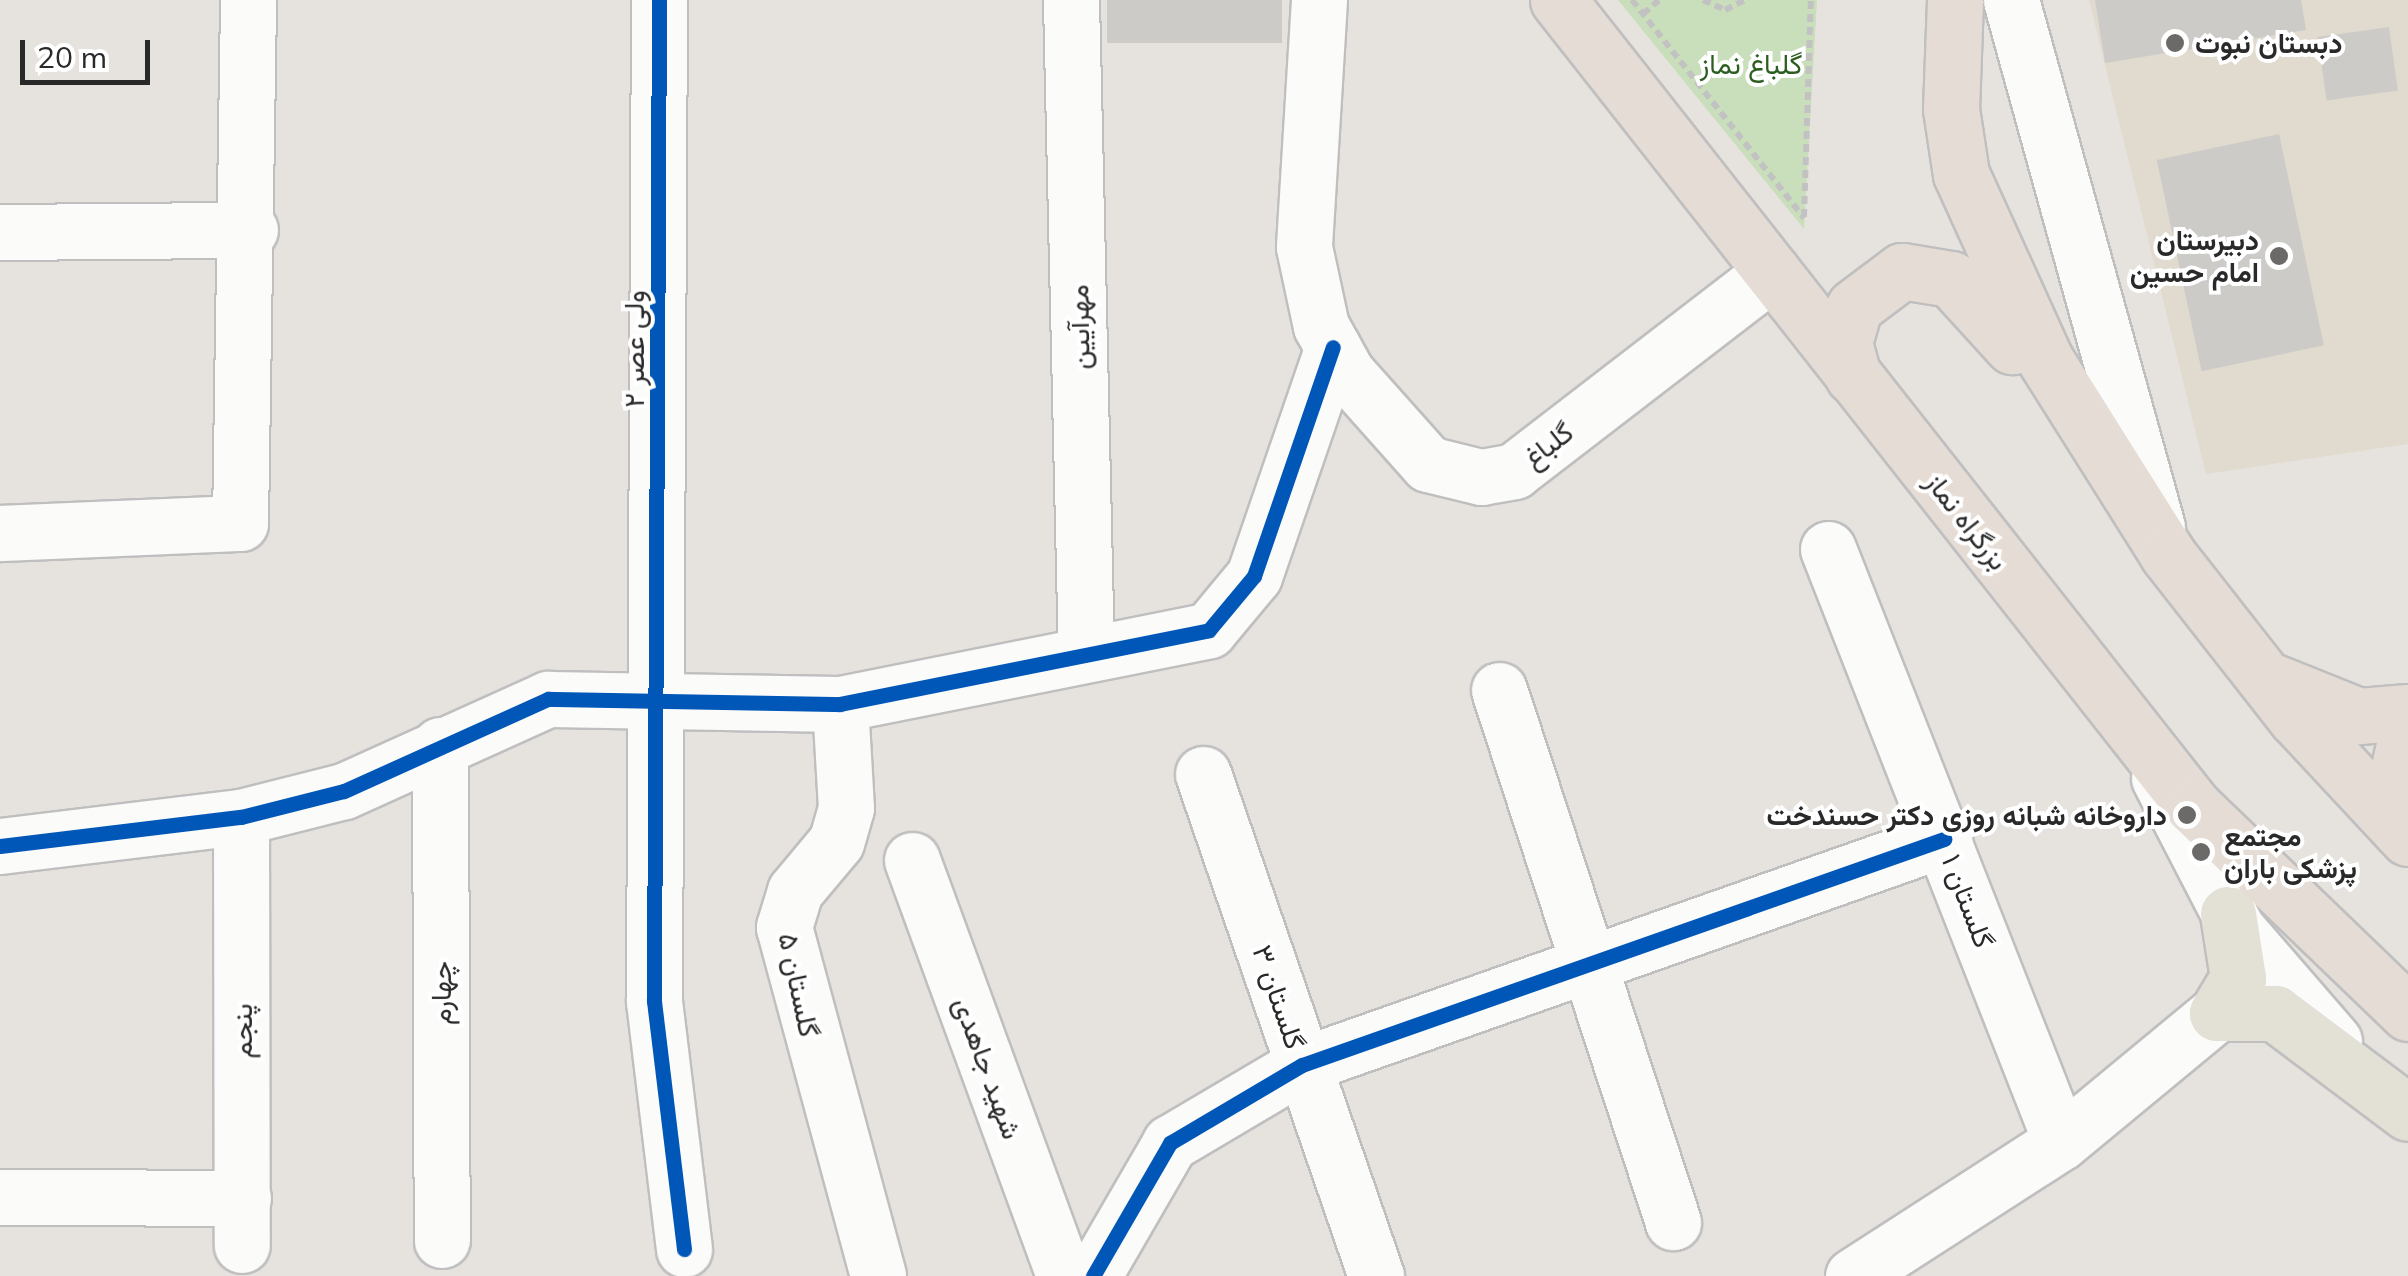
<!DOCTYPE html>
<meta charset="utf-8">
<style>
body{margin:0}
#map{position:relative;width:2408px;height:1276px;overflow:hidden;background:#e6e3df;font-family:Mulish,Vazirmatn,sans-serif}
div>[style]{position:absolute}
.education>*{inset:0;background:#e0dbce}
.green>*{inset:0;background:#c9debb}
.building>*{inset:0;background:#cdcbc8;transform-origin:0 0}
.path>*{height:6px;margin-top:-3px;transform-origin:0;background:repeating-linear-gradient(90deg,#c3c2c2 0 8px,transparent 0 13px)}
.roads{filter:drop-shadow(2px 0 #c0bfc0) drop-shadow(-2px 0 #c0bfc0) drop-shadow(0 2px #c0bfc0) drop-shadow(0 -2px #c0bfc0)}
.minor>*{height:55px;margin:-27.5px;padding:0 27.5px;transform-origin:27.5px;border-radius:27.5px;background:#fbfbfa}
.major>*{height:55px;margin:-27.5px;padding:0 27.5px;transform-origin:27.5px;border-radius:27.5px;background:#e3e0d5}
.highway>*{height:55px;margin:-27.5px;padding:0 27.5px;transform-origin:27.5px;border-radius:27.5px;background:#e5ddd5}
.cycleway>*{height:15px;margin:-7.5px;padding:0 7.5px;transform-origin:7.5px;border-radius:7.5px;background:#0057b8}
.dots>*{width:28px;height:28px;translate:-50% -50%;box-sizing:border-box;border:5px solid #fff;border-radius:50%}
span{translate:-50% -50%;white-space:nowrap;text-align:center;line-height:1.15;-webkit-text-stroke:8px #fff;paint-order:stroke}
.poi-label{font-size:28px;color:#292929;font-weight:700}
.left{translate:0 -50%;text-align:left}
.right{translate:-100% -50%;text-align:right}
.park-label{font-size:28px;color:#2c5d21}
.street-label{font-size:28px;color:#292929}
.scale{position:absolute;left:20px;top:40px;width:130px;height:45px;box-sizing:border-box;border:5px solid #292929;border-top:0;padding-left:12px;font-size:30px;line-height:35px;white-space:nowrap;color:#292929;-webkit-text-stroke:8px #fff;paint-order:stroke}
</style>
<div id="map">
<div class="education">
<i style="clip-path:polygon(2089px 0,2408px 0,2408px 444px,2206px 474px)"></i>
</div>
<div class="green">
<i style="clip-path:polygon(1618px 0,1817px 0,1804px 229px)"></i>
</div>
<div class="building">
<i style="left:1107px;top:0;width:175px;height:43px"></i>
<i style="clip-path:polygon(2095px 0,2301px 0,2306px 30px,2105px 63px)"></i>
<i style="left:2389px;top:27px;width:64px;height:72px;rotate:82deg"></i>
<i style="left:2279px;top:134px;width:216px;height:125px;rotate:78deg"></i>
</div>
<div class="path">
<i style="left:1632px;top:0;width:278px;rotate:51.7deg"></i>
<i style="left:1703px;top:0;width:24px;rotate:24deg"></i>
<i style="left:1725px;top:10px;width:22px;rotate:-27deg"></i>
<i style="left:1643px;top:14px;width:21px;rotate:-41deg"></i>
<i style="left:1804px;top:217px;width:217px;rotate:-88.2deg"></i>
</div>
<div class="roads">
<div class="minor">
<i style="left:659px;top:0;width:1001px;rotate:90.29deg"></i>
<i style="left:654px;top:1001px;width:250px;rotate:83.1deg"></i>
<i style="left:1071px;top:0;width:654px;rotate:88.69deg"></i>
<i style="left:1319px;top:0;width:247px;rotate:93.5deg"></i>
<i style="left:1304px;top:247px;width:81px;rotate:77.9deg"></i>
<i style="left:1321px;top:326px;width:54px;rotate:61deg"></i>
<i style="left:1347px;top:373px;width:122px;rotate:48.3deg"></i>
<i style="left:1428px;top:464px;width:55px;rotate:13.8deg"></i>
<i style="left:1481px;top:477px;width:34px;rotate:-10deg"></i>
<i style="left:1514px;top:471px;width:326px;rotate:-37.6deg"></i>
<i style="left:2011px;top:0;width:547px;rotate:74.52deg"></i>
<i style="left:0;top:232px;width:250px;rotate:-0.5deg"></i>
<i style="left:0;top:533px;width:240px;rotate:-2.4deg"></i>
<i style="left:240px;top:523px;width:523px;rotate:-89.12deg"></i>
<i style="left:1828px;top:549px;width:637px;rotate:68.55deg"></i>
<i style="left:1499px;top:690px;width:560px;rotate:71.89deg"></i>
<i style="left:840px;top:704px;width:104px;rotate:86.7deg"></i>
<i style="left:846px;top:808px;width:35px;rotate:106deg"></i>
<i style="left:836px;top:842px;width:64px;rotate:129.9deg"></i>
<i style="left:795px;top:891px;width:38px;rotate:107deg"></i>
<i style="left:784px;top:927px;width:361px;rotate:74.9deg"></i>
<i style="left:440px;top:745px;width:495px;rotate:89.8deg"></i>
<i style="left:1203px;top:774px;width:531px;rotate:70.98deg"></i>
<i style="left:2159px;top:778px;width:170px;rotate:62.7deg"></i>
<i style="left:2237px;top:929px;width:148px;rotate:49.1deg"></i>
<i style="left:241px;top:817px;width:428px;rotate:89.9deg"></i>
<i style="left:0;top:846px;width:243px;rotate:-6.9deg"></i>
<i style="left:241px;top:817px;width:106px;rotate:-14.2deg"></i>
<i style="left:344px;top:791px;width:224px;rotate:-24.3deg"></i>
<i style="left:548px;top:699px;width:292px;rotate:1deg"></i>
<i style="left:840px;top:704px;width:376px;rotate:-11.3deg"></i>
<i style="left:1209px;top:630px;width:70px;rotate:-50.2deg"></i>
<i style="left:1254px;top:576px;width:242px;rotate:-71deg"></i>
<i style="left:912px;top:860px;width:443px;rotate:69.9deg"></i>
<i style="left:0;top:1197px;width:243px;rotate:0.2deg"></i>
<i style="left:1093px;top:1276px;width:154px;rotate:-59.9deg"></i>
<i style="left:1170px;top:1143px;width:153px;rotate:-30.6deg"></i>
<i style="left:1302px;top:1065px;width:681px;rotate:-19.39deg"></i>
<i style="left:1853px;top:1276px;width:247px;rotate:-32.8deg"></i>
<i style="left:2061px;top:1142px;width:202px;rotate:-39.6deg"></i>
</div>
<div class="major">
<i style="left:2228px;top:914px;width:65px;rotate:81.1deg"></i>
<i style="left:2238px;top:978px;width:41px;rotate:121deg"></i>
<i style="left:2217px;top:1013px;width:58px"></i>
<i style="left:2275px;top:1013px;width:166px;rotate:36.9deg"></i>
</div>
<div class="highway">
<i style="left:1558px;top:0;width:1027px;rotate:51.76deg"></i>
<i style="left:2194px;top:807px;width:297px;rotate:43.9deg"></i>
<i style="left:1955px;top:0;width:109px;rotate:92.1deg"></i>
<i style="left:1951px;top:109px;width:66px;rotate:81.3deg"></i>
<i style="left:1961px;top:174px;width:205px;rotate:65.6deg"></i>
<i style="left:2046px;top:361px;width:229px;rotate:57.8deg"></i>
<i style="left:2168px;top:555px;width:207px;rotate:51.9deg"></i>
<i style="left:2296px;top:718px;width:164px;rotate:47deg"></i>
<i style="left:1853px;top:376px;width:34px;rotate:-105deg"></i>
<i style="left:1844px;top:343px;width:37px;rotate:-74deg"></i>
<i style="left:1854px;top:307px;width:60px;rotate:-36.9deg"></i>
<i style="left:1902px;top:271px;width:50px;rotate:9.3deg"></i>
<i style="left:1951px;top:279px;width:91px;rotate:47.7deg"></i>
<i style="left:2274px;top:682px;width:92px;rotate:21.8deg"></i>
<i style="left:2359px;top:716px;width:49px;rotate:-4.7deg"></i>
<i style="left:2408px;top:727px;width:55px;rotate:102.5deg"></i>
<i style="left:2396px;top:781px;width:39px;rotate:72deg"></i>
</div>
</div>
<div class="cycleway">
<i style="left:659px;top:0;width:1001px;rotate:90.29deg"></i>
<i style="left:654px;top:1001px;width:250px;rotate:83.1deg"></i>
<i style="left:0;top:846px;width:243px;rotate:-6.9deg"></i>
<i style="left:241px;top:817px;width:106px;rotate:-14.2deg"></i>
<i style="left:344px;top:791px;width:224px;rotate:-24.3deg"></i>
<i style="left:548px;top:699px;width:292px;rotate:1deg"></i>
<i style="left:840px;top:704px;width:376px;rotate:-11.3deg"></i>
<i style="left:1209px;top:630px;width:70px;rotate:-50.2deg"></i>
<i style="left:1254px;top:576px;width:242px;rotate:-71deg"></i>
<i style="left:1093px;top:1276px;width:154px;rotate:-59.9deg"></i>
<i style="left:1170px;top:1143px;width:153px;rotate:-30.6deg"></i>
<i style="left:1302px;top:1065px;width:681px;rotate:-19.39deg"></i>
</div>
<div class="dots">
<i style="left:2175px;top:43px;background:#6b6a69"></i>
<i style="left:2279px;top:256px;background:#6b6a69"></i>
<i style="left:2187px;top:815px;background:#6b6a69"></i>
<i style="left:2201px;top:852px;background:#6b6a69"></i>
</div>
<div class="poi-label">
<span class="left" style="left:2195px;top:43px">دبستان نبوت</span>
<span class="right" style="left:2259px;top:256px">دبیرستان<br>امام حسین</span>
<span class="right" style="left:2167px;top:815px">داروخانه شبانه روزی دکتر حسندخت</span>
<span class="left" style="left:2224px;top:852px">مجتمع<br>پزشکی باران</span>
</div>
<div class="park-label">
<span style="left:1751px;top:64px">گلباغ نماز</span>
</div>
<div class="street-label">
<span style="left:1079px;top:327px;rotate:-91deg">مهرآیین</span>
<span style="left:634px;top:349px;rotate:-90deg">ولی عصر ۲</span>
<span style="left:1548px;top:445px;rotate:-38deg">گلباغ</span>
<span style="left:1967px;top:521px;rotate:52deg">بزرگراه نماز</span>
<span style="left:1968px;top:901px;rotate:69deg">گلستان ۱</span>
<span style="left:799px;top:985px;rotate:78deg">گلستان ۵</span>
<span style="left:441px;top:993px;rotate:-90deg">چهارم</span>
<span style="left:1279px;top:997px;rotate:71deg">گلستان ۳</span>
<span style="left:242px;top:1031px;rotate:-90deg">پنجم</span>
<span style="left:988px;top:1068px;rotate:70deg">شهید جاهدی</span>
</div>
<div class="scale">20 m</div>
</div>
